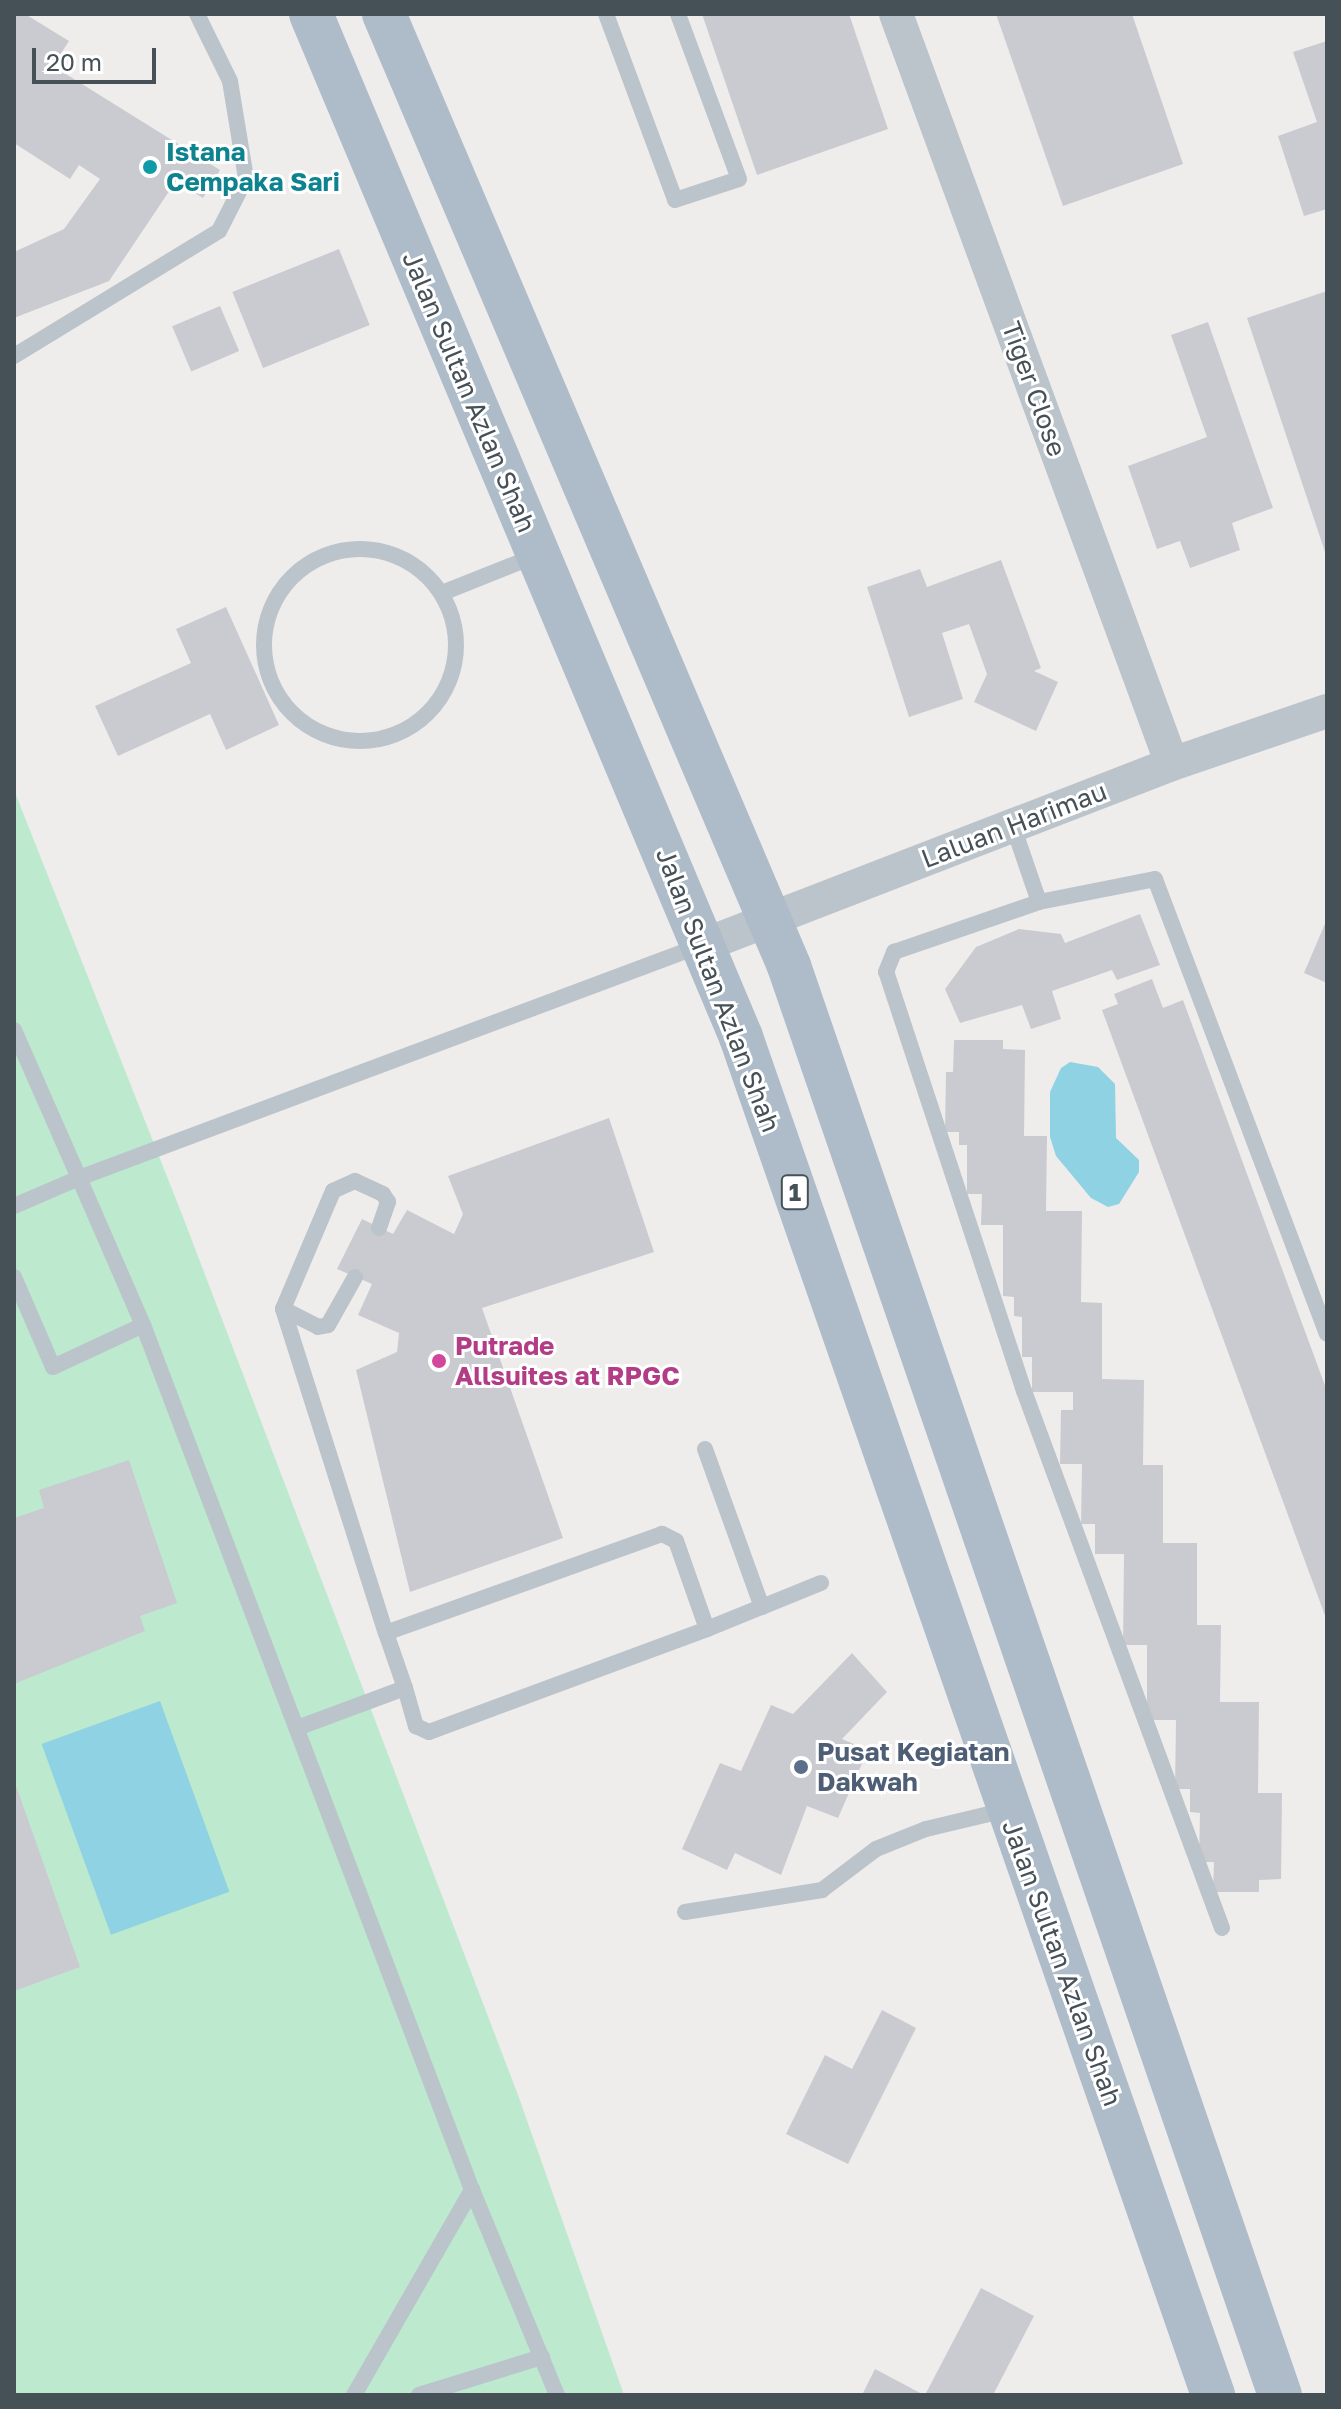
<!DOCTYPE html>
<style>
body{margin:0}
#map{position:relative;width:1341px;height:2409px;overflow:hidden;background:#efecec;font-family:"Golos Text",sans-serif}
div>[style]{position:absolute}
.green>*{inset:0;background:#bde9ce}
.water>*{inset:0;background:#8ed2e3;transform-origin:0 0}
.building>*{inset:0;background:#cacbd1;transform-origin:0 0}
.lane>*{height:16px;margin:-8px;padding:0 8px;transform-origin:8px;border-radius:8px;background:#bbc4ca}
.lane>.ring{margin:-8px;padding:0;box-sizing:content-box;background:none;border:16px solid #bbc4ca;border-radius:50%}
.street>*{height:34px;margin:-17px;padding:0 17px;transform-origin:17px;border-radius:17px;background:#bbc4ca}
.primary>*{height:44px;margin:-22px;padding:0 22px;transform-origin:22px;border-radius:22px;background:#aebcc9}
.dots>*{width:22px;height:22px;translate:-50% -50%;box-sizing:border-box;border:4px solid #fff;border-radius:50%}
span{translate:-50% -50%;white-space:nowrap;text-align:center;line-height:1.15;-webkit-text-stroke:6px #fff;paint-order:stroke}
.shield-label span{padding:2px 6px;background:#fff;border:2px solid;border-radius:6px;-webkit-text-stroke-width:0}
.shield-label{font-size:24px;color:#465057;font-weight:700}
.culture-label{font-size:26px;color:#0d838f;font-weight:700}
.left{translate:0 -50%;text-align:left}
.street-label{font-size:26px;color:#465057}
.hotel-label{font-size:26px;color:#b23c85;font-weight:700}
.service-label{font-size:26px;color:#4e5e75;font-weight:700}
.frame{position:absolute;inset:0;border:16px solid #465057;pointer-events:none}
.scale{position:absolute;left:32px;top:48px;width:124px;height:36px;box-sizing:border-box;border:4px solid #465057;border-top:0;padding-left:10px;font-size:24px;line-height:28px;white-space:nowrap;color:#465057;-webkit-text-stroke:6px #fff;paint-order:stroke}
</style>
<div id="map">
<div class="green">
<i style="clip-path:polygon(14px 790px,183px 1217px,518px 2095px,624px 2395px,14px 2395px)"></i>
</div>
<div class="water">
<i style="clip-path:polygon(1070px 1062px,1098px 1067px,1115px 1084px,1116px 1138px,1139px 1160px,1139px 1172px,1119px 1204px,1108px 1207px,1091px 1198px,1056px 1156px,1050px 1137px,1050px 1092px,1061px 1068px)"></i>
<i style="left:160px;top:1701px;width:203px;height:126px;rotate:70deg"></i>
</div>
<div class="building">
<i style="clip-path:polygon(14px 14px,25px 14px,69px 41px,53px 66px,220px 170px,203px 198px,176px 181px,109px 281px,14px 318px,14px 252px,64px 229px,100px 179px,79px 165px,70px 179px,14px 143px)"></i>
<i style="clip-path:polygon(702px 14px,849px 14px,888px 129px,757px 175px)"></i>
<i style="clip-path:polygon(996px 14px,1132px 14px,1183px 164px,1063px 206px)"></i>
<i style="clip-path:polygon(1327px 41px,1327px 209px,1304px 216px,1278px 136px,1317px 122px,1293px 52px)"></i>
<i style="left:339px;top:249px;width:82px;height:115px;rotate:68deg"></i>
<i style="clip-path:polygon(1327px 291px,1327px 555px,1326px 555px,1247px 318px)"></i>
<i style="left:220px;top:306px;width:49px;height:52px;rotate:67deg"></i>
<i style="clip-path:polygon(1208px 322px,1273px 508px,1232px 523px,1240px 550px,1190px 568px,1180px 541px,1157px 549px,1128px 466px,1207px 437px,1171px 335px)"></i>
<i style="clip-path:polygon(1001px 560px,1041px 668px,1034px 671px,1058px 682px,1036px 731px,974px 702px,987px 674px,969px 624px,942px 633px,963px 699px,909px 717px,867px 587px,920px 569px,927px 587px)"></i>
<i style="clip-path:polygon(226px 607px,279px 725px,226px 750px,210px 714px,118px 756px,95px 706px,191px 663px,176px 629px)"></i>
<i style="clip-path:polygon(1140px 914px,1160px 965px,1117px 980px,1112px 970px,1052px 991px,1061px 1019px,1031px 1029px,1022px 1005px,960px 1023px,945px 989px,976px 947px,1019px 929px,1061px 934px,1065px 943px)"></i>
<i style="clip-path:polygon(1327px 919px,1327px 983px,1304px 973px)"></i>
<i style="clip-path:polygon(1152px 979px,1163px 1008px,1183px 1000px,1327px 1391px,1327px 1621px,1102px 1010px,1118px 1004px,1114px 994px)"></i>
<i style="clip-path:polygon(954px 1040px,1003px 1040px,1003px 1049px,1025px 1050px,1024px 1136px,1047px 1136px,1046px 1211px,1082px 1211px,1081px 1302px,1102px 1303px,1102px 1379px,1144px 1380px,1143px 1465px,1163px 1465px,1163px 1543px,1197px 1543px,1197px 1625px,1221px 1625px,1220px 1702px,1259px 1702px,1258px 1793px,1282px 1793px,1281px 1879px,1259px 1880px,1259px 1892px,1213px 1892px,1214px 1862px,1199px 1862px,1200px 1813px,1190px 1812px,1190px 1789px,1175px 1789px,1176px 1720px,1147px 1720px,1147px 1645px,1123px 1645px,1124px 1554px,1095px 1554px,1095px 1524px,1081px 1524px,1082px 1464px,1060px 1464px,1061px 1410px,1073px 1410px,1073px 1392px,1032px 1392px,1032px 1357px,1022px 1357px,1022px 1317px,1014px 1316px,1014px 1297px,1003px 1296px,1003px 1225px,981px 1225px,982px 1194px,967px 1194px,967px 1145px,959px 1145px,959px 1132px,945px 1132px,946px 1072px,953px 1072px)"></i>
<i style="clip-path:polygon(609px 1118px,654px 1252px,482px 1308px,563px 1538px,410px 1592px,356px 1370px,397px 1352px,399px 1333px,358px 1315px,372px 1284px,337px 1269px,362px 1219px,393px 1234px,407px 1210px,454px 1234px,463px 1214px,448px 1176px)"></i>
<i style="clip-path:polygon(129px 1460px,177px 1603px,140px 1616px,145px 1631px,14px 1684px,14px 1518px,44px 1508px,39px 1490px)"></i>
<i style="clip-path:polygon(852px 1653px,887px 1692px,842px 1739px,868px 1750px,838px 1818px,807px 1806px,781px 1875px,735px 1853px,727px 1870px,682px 1849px,720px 1763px,741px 1771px,771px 1705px,793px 1714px)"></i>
<i style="clip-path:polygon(14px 1780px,80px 1967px,14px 1991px)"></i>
<i style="clip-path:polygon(882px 2010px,916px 2028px,848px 2164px,786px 2134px,825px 2055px,852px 2069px)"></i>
<i style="clip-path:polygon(981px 2288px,1034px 2316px,993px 2395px,925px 2395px)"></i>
<i style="clip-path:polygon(875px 2369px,924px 2395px,862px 2395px)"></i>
</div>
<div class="lane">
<i style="left:606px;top:14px;width:198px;rotate:69.6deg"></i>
<i style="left:675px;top:200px;width:67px;rotate:-18.2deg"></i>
<i style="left:739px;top:179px;width:176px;rotate:-110.3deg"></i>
<i style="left:14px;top:356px;width:240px;rotate:-31.4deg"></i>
<i style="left:219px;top:231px;width:59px;rotate:-63deg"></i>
<i style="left:246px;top:178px;width:98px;rotate:-99.4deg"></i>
<i style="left:230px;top:81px;width:75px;rotate:-116.2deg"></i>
<i class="ring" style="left:264px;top:549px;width:176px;height:176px"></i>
<i style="left:442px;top:593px;width:100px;rotate:-21.7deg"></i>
<i style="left:1013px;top:826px;width:80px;rotate:71.1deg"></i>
<i style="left:14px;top:1030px;width:162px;rotate:66.3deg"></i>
<i style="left:79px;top:1178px;width:71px;rotate:156.7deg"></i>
<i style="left:379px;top:1228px;width:28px;rotate:-71deg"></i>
<i style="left:388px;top:1202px;width:9px;rotate:-122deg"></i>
<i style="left:383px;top:1194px;width:31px;rotate:-155deg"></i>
<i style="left:355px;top:1181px;width:24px;rotate:156deg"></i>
<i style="left:333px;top:1191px;width:128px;rotate:113deg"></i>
<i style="left:283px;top:1309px;width:340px;rotate:72.4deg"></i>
<i style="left:386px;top:1633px;width:58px;rotate:70.9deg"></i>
<i style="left:405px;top:1688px;width:40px;rotate:74deg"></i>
<i style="left:416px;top:1726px;width:14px;rotate:25deg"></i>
<i style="left:429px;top:1732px;width:296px;rotate:-20.3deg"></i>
<i style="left:707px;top:1629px;width:93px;rotate:-109.4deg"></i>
<i style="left:676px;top:1541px;width:16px;rotate:-153deg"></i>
<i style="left:662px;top:1534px;width:293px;rotate:160.3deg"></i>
<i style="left:14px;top:1277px;width:98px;rotate:66.6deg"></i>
<i style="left:53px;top:1367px;width:99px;rotate:-25deg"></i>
<i style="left:283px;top:1309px;width:39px;rotate:27deg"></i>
<i style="left:318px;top:1327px;width:10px;rotate:-11deg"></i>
<i style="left:328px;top:1325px;width:55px;rotate:-60.6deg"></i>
<i style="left:705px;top:1449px;width:168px;rotate:70.2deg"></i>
<i style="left:707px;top:1629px;width:123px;rotate:-22deg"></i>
<i style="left:297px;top:1728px;width:115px;rotate:-20.3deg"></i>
<i style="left:685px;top:1912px;width:139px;rotate:-9.1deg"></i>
<i style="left:822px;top:1890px;width:68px;rotate:-37.2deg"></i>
<i style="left:876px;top:1849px;width:54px;rotate:-21.8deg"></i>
<i style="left:926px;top:1829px;width:82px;rotate:-13.4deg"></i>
<i style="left:1222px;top:1928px;width:572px;rotate:-110.24deg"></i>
<i style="left:1024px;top:1391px;width:441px;rotate:-108.2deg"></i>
<i style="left:886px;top:972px;width:22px;rotate:-68deg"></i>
<i style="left:894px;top:952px;width:153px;rotate:-19deg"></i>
<i style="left:1039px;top:902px;width:118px;rotate:-11.2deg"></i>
<i style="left:1155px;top:879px;width:486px;rotate:69.3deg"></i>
<i style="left:354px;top:2395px;width:237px;rotate:-60.1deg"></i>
<i style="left:419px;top:2395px;width:129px;rotate:-17.2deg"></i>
<i style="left:557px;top:2395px;width:222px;rotate:-112.5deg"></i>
<i style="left:472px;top:2190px;width:925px;rotate:-110.82deg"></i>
<i style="left:143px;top:1325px;width:160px;rotate:-113.5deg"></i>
<i style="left:79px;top:1178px;width:665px;rotate:-20.51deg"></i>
</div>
<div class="street">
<i style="left:896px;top:14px;width:799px;rotate:69.8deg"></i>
<i style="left:704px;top:945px;width:502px;rotate:-21.14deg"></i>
<i style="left:1172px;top:764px;width:164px;rotate:-18.9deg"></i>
</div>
<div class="primary">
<i style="left:311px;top:14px;width:1110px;rotate:67.2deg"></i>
<i style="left:741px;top:1037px;width:1438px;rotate:70.83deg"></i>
<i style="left:384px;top:14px;width:1035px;rotate:66.95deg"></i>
<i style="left:789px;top:966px;width:1511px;rotate:71.04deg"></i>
</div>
<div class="dots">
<i style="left:150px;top:167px;background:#0f9aa8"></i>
<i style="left:439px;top:1361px;background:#d1479c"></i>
<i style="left:801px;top:1767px;background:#5c6f8a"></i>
</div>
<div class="shield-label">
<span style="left:795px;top:1192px">1</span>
</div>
<div class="culture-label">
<span class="left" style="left:166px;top:167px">Istana<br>Cempaka Sari</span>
</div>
<div class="street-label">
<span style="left:1034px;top:389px;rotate:70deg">Tiger Close</span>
<span style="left:469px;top:392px;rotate:67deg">Jalan Sultan Azlan Shah</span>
<span style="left:1014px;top:825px;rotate:-21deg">Laluan Harimau</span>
<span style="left:718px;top:990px;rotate:69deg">Jalan Sultan Azlan Shah</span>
<span style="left:1062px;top:1963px;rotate:70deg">Jalan Sultan Azlan Shah</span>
</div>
<div class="hotel-label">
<span class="left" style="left:455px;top:1361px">Putrade<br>Allsuites at RPGC</span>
</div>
<div class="service-label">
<span class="left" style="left:817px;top:1767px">Pusat Kegiatan<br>Dakwah</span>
</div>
<div class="frame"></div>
<div class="scale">20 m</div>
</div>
